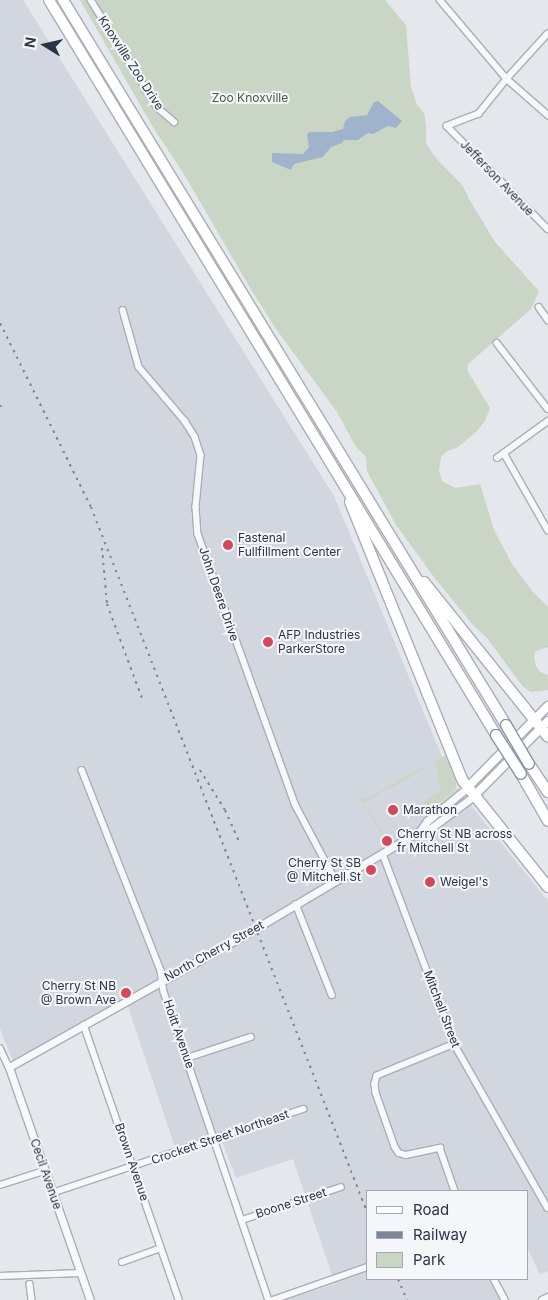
<!DOCTYPE html>
<style>
body{margin:0}
#map{position:relative;width:548px;height:1300px;overflow:hidden;background:#e4e7ec;font-family:Inter,sans-serif}
div>[style]{position:absolute}
.built>*{inset:0;background:#d2d6de}
.green>*{inset:0;background:#c9d6c5}
.water>*{inset:0;background:#9fb4cc}
.roads{filter:drop-shadow(1px 0 #a9aeb7) drop-shadow(-1px 0 #a9aeb7) drop-shadow(0 1px #a9aeb7) drop-shadow(0 -1px #a9aeb7)}
.minor>*{height:5.5px;margin:-2.75px;padding:0 2.75px;transform-origin:2.75px;border-radius:2.75px;background:#f7f8fa}
.tertiary>*{height:7px;margin:-3.5px;padding:0 3.5px;transform-origin:3.5px;border-radius:3.5px;background:#f7f8fa}
.secondary>*{height:8px;margin:-4px;padding:0 4px;transform-origin:4px;border-radius:4px;background:#fff}
.motorway>*{height:10px;margin:-5px;padding:0 5px;transform-origin:5px;border-radius:5px;background:#fff}
.rail>*{height:2px;margin-top:-1px;transform-origin:0;background:repeating-linear-gradient(90deg,#7d8696 0 2.5px,transparent 0 7.5px)}
.bridges{filter:drop-shadow(1px 0 #8b94a3) drop-shadow(-1px 0 #8b94a3) drop-shadow(0 1px #8b94a3) drop-shadow(0 -1px #8b94a3)}
.motorway-bridge>*{height:10px;margin:-5px;padding:0 5px;transform-origin:5px;border-radius:5px;background:#fff}
.dots>*{width:14px;height:14px;translate:-50% -50%;box-sizing:border-box;border:2px solid #f4f6f9;border-radius:50%}
span{translate:-50% -50%;white-space:nowrap;text-align:center;line-height:1.15;-webkit-text-stroke:4px #f4f6f9;paint-order:stroke}
.street-label{font-size:12px;color:#2b3445}
.park-label{font-size:12px;color:#3f6138}
.poi-label{font-size:12px;color:#2b3445}
.left{translate:0 -50%;text-align:left}
.right{translate:-100% -50%;text-align:right}
.legend{position:absolute;left:366px;top:1190px;width:162px;height:90px;box-sizing:border-box;background:#f4f6f9;border:1px solid #a4a8b1;margin:0;padding:6px 9px;list-style:none;font-size:15px;color:#2b3445}
.legend li{display:flex;align-items:center;gap:10px;height:25px}
.legend b{width:25px;border:1px solid #a4a8b1}
.north{position:absolute;left:20px;top:20px;width:50px;height:50px;-webkit-text-stroke:4px #f4f6f9;paint-order:stroke;rotate:280deg;font-size:14px;font-weight:700;line-height:20px;text-align:center;color:#2b3445}
.north::after{content:'';display:block;margin:auto;width:18px;height:22px;background:#2b3445;clip-path:polygon(50% 0,100% 100%,50% 72%,0 100%)}
</style>
<div id="map">
<div class="built">
<i style="clip-path:polygon(0 0,23px 0,334px 496px,453px 783px,548px 901px,548px 1271px,540px 1275px,527px 1247px,527px 1191px,367px 1191px,367px 1279px,489px 1279px,500px 1300px,285px 1300px,335px 1284px,293px 1159px,236px 1178px,220px 1136px,176px 1150px,125px 998px,13px 1061px,0 1029px)"></i>
</div>
<div class="green">
<i style="clip-path:polygon(80px 0,385px 0,406px 25px,411px 87px,417px 105px,424px 113px,426px 126px,426px 143px,434px 156px,463px 186px,469px 199px,495px 242px,539px 291px,531px 309px,468px 364px,467px 370px,490px 408px,485px 421px,476px 432px,457px 448px,447px 451px,441px 457px,439px 470px,442px 481px,455px 488px,480px 484px,494px 530px,512px 564px,533px 592px,548px 607px,548px 647px,536px 651px,534px 656px,536px 666px,540px 672px,548px 675px,548px 690px,531px 692px,523px 687px,487px 638px,472px 624px,434px 577px,396px 525px,367px 471px,366px 457px,356px 447px,337px 412px,276px 329px,249px 286px,185px 176px,154px 129px)"></i>
<i style="clip-path:polygon(448px 754px,456px 774px,456px 787px,451px 793px,421px 817px,420px 815px,425px 800px,441px 791px,435px 761px)"></i>
<i style="clip-path:polygon(424px 766px,424px 768px,399px 784px,386px 789px,364px 803px,386px 837px,389px 838px,387px 842px,359px 797px,364px 800px)"></i>
</div>
<div class="water">
<i style="clip-path:polygon(378px 101px,402px 121px,396px 128px,388px 126px,373px 134px,368px 133px,358px 140px,344px 140px,342px 143px,331px 147px,323px 157px,294px 164px,291px 170px,272px 162px,272px 153px,303px 154px,309px 147px,307px 135px,309px 132px,332px 132px,343px 129px,345px 121px,350px 117px,367px 115px,374px 102px)"></i>
</div>
<div class="roads">
<div class="minor">
<i style="left:91px;top:0;width:126px;rotate:58.3deg"></i>
<i style="left:157px;top:107px;width:23px;rotate:41deg"></i>
<i style="left:440px;top:0;width:104px;rotate:49.7deg"></i>
<i style="left:507px;top:79px;width:55px;rotate:41.3deg"></i>
<i style="left:548px;top:34px;width:61px;rotate:132.3deg"></i>
<i style="left:507px;top:79px;width:45px;rotate:128.7deg"></i>
<i style="left:479px;top:114px;width:34px;rotate:159deg"></i>
<i style="left:447px;top:126px;width:144px;rotate:45.6deg"></i>
<i style="left:539px;top:307px;width:16px;rotate:55deg"></i>
<i style="left:123px;top:310px;width:59px;rotate:74.3deg"></i>
<i style="left:139px;top:367px;width:71px;rotate:49.6deg"></i>
<i style="left:185px;top:421px;width:19px;rotate:58deg"></i>
<i style="left:195px;top:437px;width:19px;rotate:72deg"></i>
<i style="left:201px;top:455px;width:52px;rotate:95.5deg"></i>
<i style="left:196px;top:507px;width:27px;rotate:86deg"></i>
<i style="left:198px;top:534px;width:287px;rotate:70.2deg"></i>
<i style="left:295px;top:804px;width:87px;rotate:62deg"></i>
<i style="left:497px;top:343px;width:83px;rotate:52.3deg"></i>
<i style="left:504px;top:453px;width:89px;rotate:60.3deg"></i>
<i style="left:497px;top:458px;width:63px;rotate:-36deg"></i>
<i style="left:82px;top:770px;width:216px;rotate:68.5deg"></i>
<i style="left:161px;top:971px;width:21px;rotate:82deg"></i>
<i style="left:164px;top:992px;width:325px;rotate:71.2deg"></i>
<i style="left:383px;top:854px;width:206px;rotate:69.3deg"></i>
<i style="left:456px;top:1047px;width:185px;rotate:60.3deg"></i>
<i style="left:296px;top:904px;width:98px;rotate:68.4deg"></i>
<i style="left:84px;top:1025px;width:291px;rotate:70.9deg"></i>
<i style="left:455px;top:1044px;width:84px;rotate:157.7deg"></i>
<i style="left:377px;top:1076px;width:8px;rotate:104deg"></i>
<i style="left:375px;top:1084px;width:9px;rotate:84deg"></i>
<i style="left:376px;top:1093px;width:57px;rotate:70.6deg"></i>
<i style="left:395px;top:1147px;width:7px;rotate:56deg"></i>
<i style="left:399px;top:1153px;width:7px;rotate:16deg"></i>
<i style="left:406px;top:1155px;width:35px;rotate:-12deg"></i>
<i style="left:440px;top:1148px;width:46px;rotate:70.8deg"></i>
<i style="left:0;top:1048px;width:21px;rotate:65deg"></i>
<i style="left:187px;top:1058px;width:67px;rotate:-18.2deg"></i>
<i style="left:0;top:1185px;width:46px;rotate:-17.7deg"></i>
<i style="left:52px;top:1193px;width:265px;rotate:-18.5deg"></i>
<i style="left:242px;top:1220px;width:104px;rotate:-18.4deg"></i>
<i style="left:122px;top:1262px;width:41px;rotate:-19.7deg"></i>
<i style="left:0;top:1276px;width:80px;rotate:-2.1deg"></i>
<i style="left:494px;top:1279px;width:24px;rotate:62deg"></i>
<i style="left:30px;top:1284px;width:16px;rotate:83deg"></i>
<i style="left:273px;top:1300px;width:100px;rotate:-19.3deg"></i>
<i style="left:542px;top:1300px;width:7px;rotate:-27deg"></i>
</div>
<div class="tertiary">
<i style="left:419px;top:832px;width:14px;rotate:-54deg"></i>
<i style="left:427px;top:821px;width:52px;rotate:-39.5deg"></i>
<i style="left:90px;top:1300px;width:247px;rotate:-109.2deg"></i>
<i style="left:9px;top:1067px;width:286px;rotate:-29.3deg"></i>
<i style="left:258px;top:927px;width:186px;rotate:-30.7deg"></i>
<i style="left:418px;top:832px;width:14px;rotate:-17deg"></i>
<i style="left:431px;top:828px;width:54px;rotate:-36.7deg"></i>
</div>
<div class="secondary">
<i style="left:467px;top:788px;width:115px;rotate:-45.4deg"></i>
<i style="left:474px;top:796px;width:105px;rotate:-45.4deg"></i>
</div>
<div class="motorway">
<i style="left:49px;top:0;width:860px;rotate:58.69deg"></i>
<i style="left:63px;top:0;width:850px;rotate:58.57deg"></i>
<i style="left:350px;top:502px;width:301px;rotate:68deg"></i>
<i style="left:463px;top:781px;width:136px;rotate:51.3deg"></i>
<i style="left:424px;top:582px;width:198px;rotate:51.3deg"></i>
<i style="left:529px;top:764px;width:34px;rotate:56deg"></i>
<i style="left:521px;top:774px;width:54px;rotate:60.1deg"></i>
</div>
</div>
<div class="rail">
<i style="left:0;top:323px;width:205px;rotate:63.7deg"></i>
<i style="left:91px;top:507px;width:757px;rotate:68.62deg"></i>
<i style="left:0;top:405px;width:5px;rotate:68deg"></i>
<i style="left:102px;top:548px;width:56px;rotate:84.9deg"></i>
<i style="left:107px;top:604px;width:103px;rotate:69.6deg"></i>
<i style="left:200px;top:770px;width:47px;rotate:58deg"></i>
<i style="left:225px;top:810px;width:35px;rotate:66deg"></i>
<i style="left:398px;top:1279px;width:23px;rotate:67deg"></i>
</div>
<div class="bridges">
<div class="motorway-bridge">
<i style="left:506px;top:725px;width:45px;rotate:59.5deg"></i>
<i style="left:496px;top:735px;width:46px;rotate:57.3deg"></i>
</div>
</div>
<div class="dots">
<i style="left:228px;top:545px;background:#d1495b"></i>
<i style="left:268px;top:642px;background:#d1495b"></i>
<i style="left:393px;top:810px;background:#d1495b"></i>
<i style="left:387px;top:841px;background:#d1495b"></i>
<i style="left:371px;top:870px;background:#d1495b"></i>
<i style="left:430px;top:882px;background:#d1495b"></i>
<i style="left:126px;top:993px;background:#d1495b"></i>
</div>
<div class="street-label">
<span style="left:131px;top:63px;rotate:57deg">Knoxville Zoo Drive</span>
<span style="left:497px;top:178px;rotate:46deg">Jefferson Avenue</span>
<span style="left:219px;top:594px;rotate:71deg">John Deere Drive</span>
<span style="left:214px;top:951px;rotate:-29deg">North Cherry Street</span>
<span style="left:442px;top:1009px;rotate:69deg">Mitchell Street</span>
<span style="left:179px;top:1034px;rotate:71deg">Hoitt Avenue</span>
<span style="left:220px;top:1137px;rotate:-19deg">Crockett Street Northeast</span>
<span style="left:132px;top:1162px;rotate:71deg">Brown Avenue</span>
<span style="left:46px;top:1174px;rotate:71deg">Cecil Avenue</span>
<span style="left:291px;top:1203px;rotate:-18deg">Boone Street</span>
</div>
<div class="park-label">
<span style="left:250px;top:98px">Zoo Knoxville</span>
</div>
<div class="poi-label">
<span class="left" style="left:238px;top:545px">Fastenal<br>Fullfillment Center</span>
<span class="left" style="left:278px;top:642px">AFP Industries<br>ParkerStore</span>
<span class="left" style="left:403px;top:810px">Marathon</span>
<span class="left" style="left:397px;top:841px">Cherry St NB across<br>fr Mitchell St</span>
<span class="right" style="left:361px;top:870px">Cherry St SB<br>@ Mitchell St</span>
<span class="left" style="left:440px;top:882px">Weigel's</span>
<span class="right" style="left:116px;top:993px">Cherry St NB<br>@ Brown Ave</span>
</div>
<ul class="legend">
<li><b style="height:6px;background:#fff"></b>Road</li>
<li><b style="height:6px;background:#7d8696"></b>Railway</li>
<li><b style="height:14px;background:#c9d6c5"></b>Park</li>
</ul>
<div class="north">N</div>
</div>
